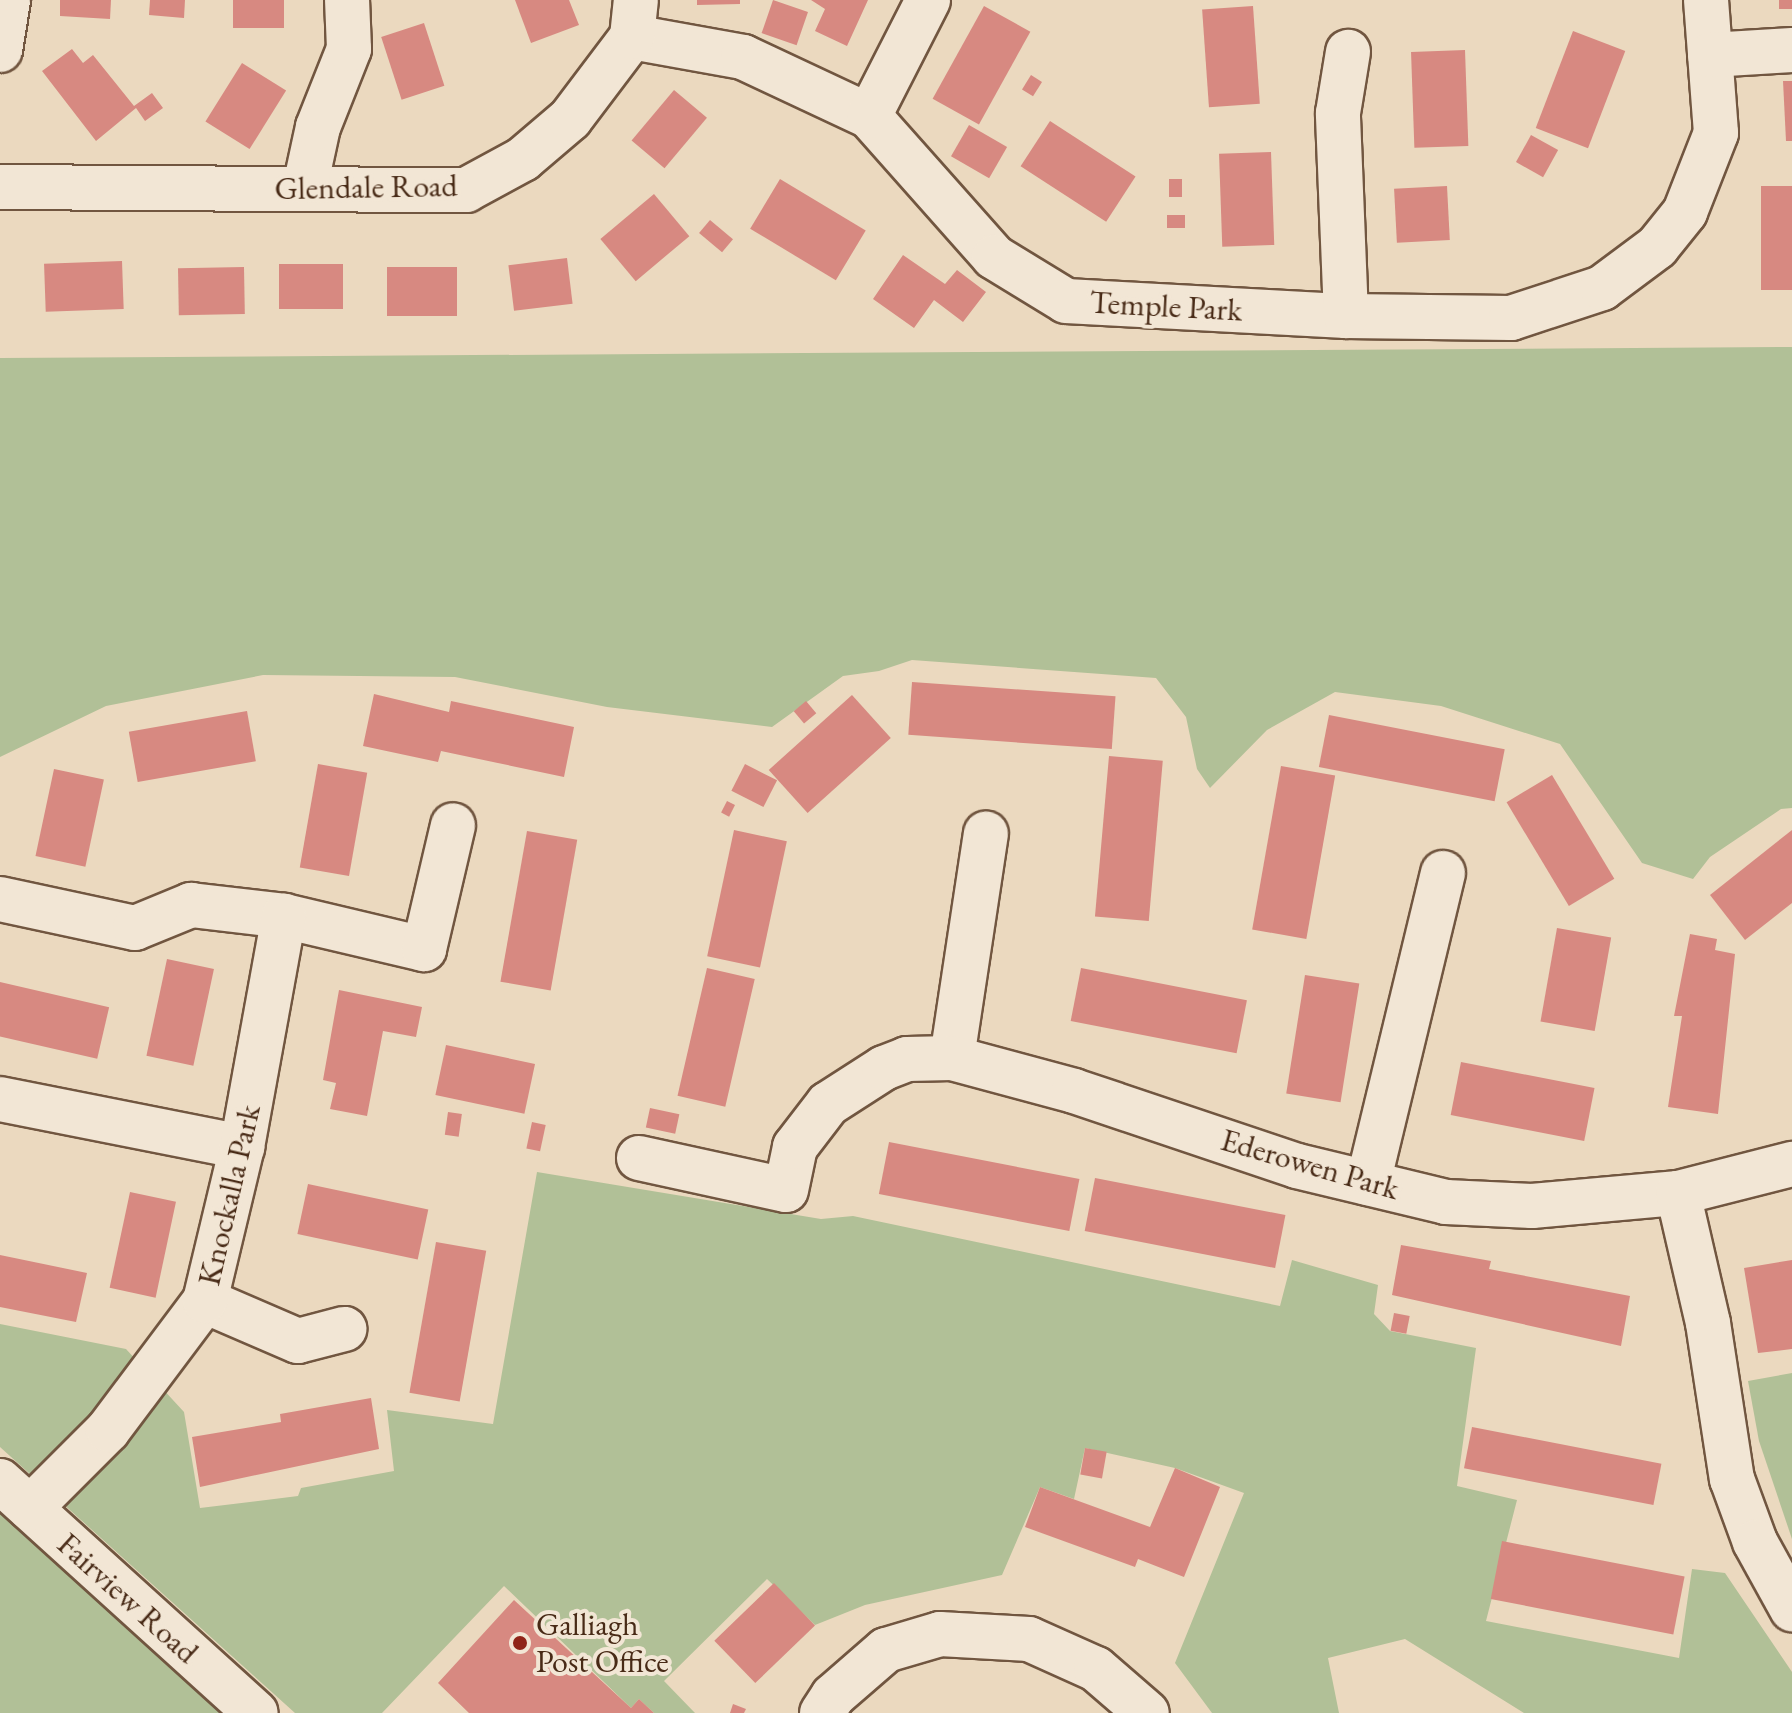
<!DOCTYPE html>
<style>
body{margin:0}
#map{position:relative;width:1792px;height:1713px;overflow:hidden;background:#ebd9bf;font-family:"EB Garamond",serif}
div>[style]{position:absolute}
.green>*{inset:0;background:#b1c097}
.building>*{inset:0;background:#d78981;transform-origin:0 0}
.roads{filter:drop-shadow(2px 0 #715640) drop-shadow(-2px 0 #715640) drop-shadow(0 2px #715640) drop-shadow(0 -2px #715640)}
.minor>*{height:44px;margin:-22px;padding:0 22px;transform-origin:22px;border-radius:22px;background:#f2e6d5}
.dots>*{width:22px;height:22px;translate:-50% -50%;box-sizing:border-box;border:4px solid #f2e6d5;border-radius:50%}
span{translate:-50% -50%;white-space:nowrap;text-align:center;line-height:1.15;-webkit-text-stroke:8px #f2e6d5;paint-order:stroke}
.street-label{font-size:32px;color:#482a16}
.poi-label{font-size:32px;color:#482a16}
.left{translate:0 -50%;text-align:left}
</style>
<div id="map">
<div class="green">
<i style="clip-path:polygon(1792px 347px,1792px 808px,1781px 809px,1710px 857px,1693px 879px,1642px 863px,1560px 744px,1441px 706px,1335px 692px,1267px 730px,1210px 788px,1197px 769px,1186px 717px,1156px 678px,912px 660px,879px 671px,843px 676px,772px 727px,607px 707px,455px 677px,263px 675px,106px 706px,0 757px,0 358px)"></i>
<i style="clip-path:polygon(537px 1172px,821px 1219px,853px 1216px,1280px 1306px,1292px 1260px,1378px 1285px,1374px 1314px,1390px 1331px,1476px 1348px,1457px 1486px,1517px 1500px,1486px 1621px,1679px 1658px,1692px 1569px,1725px 1573px,1792px 1672px,1792px 1713px,1524px 1713px,1405px 1639px,1328px 1658px,1339px 1713px,1212px 1713px,1175px 1663px,1244px 1493px,1175px 1468px,1085px 1448px,1074px 1499px,1040px 1487px,1002px 1575px,865px 1605px,815px 1625px,767px 1579px,664px 1681px,695px 1713px,654px 1713px,639px 1699px,631px 1708px,504px 1586px,382px 1713px,295px 1713px,0 1447px,0 1324px,126px 1349px,184px 1412px,200px 1508px,298px 1496px,301px 1488px,394px 1471px,387px 1410px,493px 1424px)"></i>
<i style="clip-path:polygon(1792px 1373px,1792px 1539px,1759px 1441px,1748px 1381px)"></i>
<i style="clip-path:polygon(0 1502px,229px 1713px,0 1713px)"></i>
</div>
<div class="building">
<i style="clip-path:polygon(60px 0,111px 0,110px 19px,60px 16px)"></i>
<i style="clip-path:polygon(150px 0,185px 0,184px 18px,149px 15px)"></i>
<i style="left:233px;top:0;width:51px;height:28px"></i>
<i style="clip-path:polygon(515px 0,569px 0,579px 25px,531px 43px)"></i>
<i style="clip-path:polygon(697px 0,740px 0,740px 4px,697px 5px)"></i>
<i style="left:773px;top:0;width:37px;height:35px;rotate:19deg"></i>
<i style="clip-path:polygon(811px 0,868px 0,847px 46px,815px 31px,825px 9px)"></i>
<i style="left:1779px;top:0;width:13px;height:9px"></i>
<i style="left:984px;top:6px;width:53px;height:106px;rotate:29deg"></i>
<i style="left:1253px;top:6px;width:98px;height:51px;rotate:86deg"></i>
<i style="left:424px;top:23px;width:66px;height:45px;rotate:72deg"></i>
<i style="left:1573px;top:31px;width:56px;height:104px;rotate:21deg"></i>
<i style="clip-path:polygon(72px 49px,83px 63px,93px 55px,134px 106px,152px 93px,163px 108px,145px 121px,136px 108px,96px 141px,42px 71px)"></i>
<i style="left:1465px;top:50px;width:96px;height:54px;rotate:88deg"></i>
<i style="left:242px;top:63px;width:52px;height:69px;rotate:32deg"></i>
<i style="left:1031px;top:75px;width:13px;height:17px;rotate:32deg"></i>
<i style="clip-path:polygon(1783px 81px,1792px 81px,1792px 141px,1786px 141px)"></i>
<i style="left:674px;top:90px;width:43px;height:66px;rotate:40deg"></i>
<i style="left:1050px;top:121px;width:102px;height:54px;rotate:33deg"></i>
<i style="left:969px;top:125px;width:44px;height:36px;rotate:30deg"></i>
<i style="left:1531px;top:135px;width:31px;height:31px;rotate:29deg"></i>
<i style="left:1271px;top:152px;width:93px;height:52px;rotate:88deg"></i>
<i style="left:780px;top:179px;width:100px;height:58px;rotate:31deg"></i>
<i style="left:1169px;top:179px;width:13px;height:18px"></i>
<i style="left:1447px;top:186px;width:54px;height:53px;rotate:87deg"></i>
<i style="left:1792px;top:186px;width:104px;height:31px;rotate:90deg"></i>
<i style="left:654px;top:194px;width:55px;height:70px;rotate:50deg"></i>
<i style="left:1167px;top:215px;width:18px;height:13px"></i>
<i style="left:710px;top:220px;width:30px;height:17px;rotate:40deg"></i>
<i style="clip-path:polygon(903px 255px,945px 284px,957px 270px,986px 292px,963px 322px,934px 300px,914px 328px,873px 299px)"></i>
<i style="left:567px;top:258px;width:46px;height:59px;rotate:83deg"></i>
<i style="left:122px;top:261px;width:48px;height:78px;rotate:88deg"></i>
<i style="left:343px;top:264px;width:45px;height:64px;rotate:90deg"></i>
<i style="left:244px;top:267px;width:47px;height:66px;rotate:89deg"></i>
<i style="left:457px;top:267px;width:49px;height:70px;rotate:90deg"></i>
<i style="left:912px;top:682px;width:204px;height:53px;rotate:4deg"></i>
<i style="clip-path:polygon(374px 694px,449px 712px,451px 701px,574px 727px,564px 777px,441px 751px,438px 762px,363px 746px)"></i>
<i style="left:852px;top:695px;width:58px;height:112px;rotate:48deg"></i>
<i style="left:806px;top:701px;width:16px;height:16px;rotate:50deg"></i>
<i style="left:247px;top:711px;width:51px;height:120px;rotate:80deg"></i>
<i style="left:1329px;top:715px;width:179px;height:53px;rotate:11deg"></i>
<i style="left:1109px;top:756px;width:54px;height:161px;rotate:5deg"></i>
<i style="left:318px;top:764px;width:50px;height:105px;rotate:10deg"></i>
<i style="left:745px;top:764px;width:36px;height:30px;rotate:27deg"></i>
<i style="left:1281px;top:766px;width:55px;height:166px;rotate:10deg"></i>
<i style="left:54px;top:769px;width:51px;height:89px;rotate:12deg"></i>
<i style="left:1552px;top:775px;width:121px;height:53px;rotate:59deg"></i>
<i style="left:727px;top:801px;width:9px;height:13px;rotate:27deg"></i>
<i style="left:734px;top:830px;width:54px;height:129px;rotate:12deg"></i>
<i style="clip-path:polygon(1792px 830px,1792px 903px,1745px 940px,1710px 895px)"></i>
<i style="left:527px;top:831px;width:51px;height:153px;rotate:10deg"></i>
<i style="left:1557px;top:928px;width:55px;height:95px;rotate:10deg"></i>
<i style="clip-path:polygon(1690px 934px,1717px 939px,1715px 950px,1735px 954px,1718px 1114px,1668px 1107px,1682px 1016px,1674px 1016px)"></i>
<i style="left:167px;top:959px;width:48px;height:99px;rotate:12deg"></i>
<i style="left:707px;top:968px;width:49px;height:131px;rotate:13deg"></i>
<i style="left:1081px;top:968px;width:169px;height:54px;rotate:11deg"></i>
<i style="left:1305px;top:975px;width:55px;height:120px;rotate:9deg"></i>
<i style="left:0;top:982px;width:112px;height:53px;rotate:13deg"></i>
<i style="clip-path:polygon(339px 990px,422px 1007px,416px 1037px,383px 1031px,367px 1116px,330px 1109px,336px 1083px,323px 1080px)"></i>
<i style="left:446px;top:1045px;width:91px;height:51px;rotate:12deg"></i>
<i style="left:1461px;top:1062px;width:136px;height:54px;rotate:11deg"></i>
<i style="left:650px;top:1108px;width:30px;height:20px;rotate:12deg"></i>
<i style="left:448px;top:1112px;width:14px;height:23px;rotate:8deg"></i>
<i style="left:532px;top:1122px;width:14px;height:27px;rotate:12deg"></i>
<i style="left:889px;top:1142px;width:194px;height:53px;rotate:11deg"></i>
<i style="left:1095px;top:1178px;width:194px;height:54px;rotate:11deg"></i>
<i style="left:308px;top:1184px;width:123px;height:51px;rotate:12deg"></i>
<i style="left:130px;top:1192px;width:47px;height:98px;rotate:12deg"></i>
<i style="left:436px;top:1242px;width:51px;height:153px;rotate:10deg"></i>
<i style="clip-path:polygon(1401px 1245px,1491px 1261px,1489px 1269px,1630px 1296px,1621px 1346px,1392px 1295px)"></i>
<i style="clip-path:polygon(0 1255px,87px 1273px,76px 1322px,0 1307px)"></i>
<i style="clip-path:polygon(1792px 1260px,1792px 1349px,1758px 1353px,1744px 1268px)"></i>
<i style="left:1394px;top:1313px;width:16px;height:18px;rotate:11deg"></i>
<i style="clip-path:polygon(371px 1398px,379px 1449px,200px 1487px,192px 1437px,281px 1422px,280px 1414px)"></i>
<i style="left:1472px;top:1427px;width:193px;height:42px;rotate:11deg"></i>
<i style="left:1085px;top:1448px;width:22px;height:27px;rotate:10deg"></i>
<i style="clip-path:polygon(1175px 1468px,1220px 1487px,1184px 1577px,1138px 1559px,1135px 1567px,1025px 1527px,1040px 1487px,1150px 1527px)"></i>
<i style="left:1502px;top:1541px;width:186px;height:59px;rotate:11deg"></i>
<i style="left:774px;top:1583px;width:59px;height:83px;rotate:46deg"></i>
<i style="clip-path:polygon(514px 1600px,631px 1708px,639px 1699px,654px 1713px,469px 1713px,438px 1683px)"></i>
<i style="clip-path:polygon(733px 1704px,746px 1709px,744px 1713px,730px 1713px)"></i>
</div>
<div class="roads">
<div class="minor">
<i style="left:632px;top:37px;width:113px;rotate:10.2deg"></i>
<i style="left:743px;top:57px;width:139px;rotate:25.1deg"></i>
<i style="left:869px;top:116px;width:188px;rotate:48.4deg"></i>
<i style="left:994px;top:257px;width:84px;rotate:31.4deg"></i>
<i style="left:1066px;top:301px;width:280px;rotate:3.1deg"></i>
<i style="left:1346px;top:316px;width:165px;rotate:0.7deg"></i>
<i style="left:1511px;top:318px;width:96px;rotate:-18.2deg"></i>
<i style="left:1602px;top:288px;width:69px;rotate:-36.7deg"></i>
<i style="left:1657px;top:247px;width:45px;rotate:-51.3deg"></i>
<i style="left:1685px;top:212px;width:85px;rotate:-68.6deg"></i>
<i style="left:1716px;top:133px;width:133px;rotate:-94.3deg"></i>
<i style="left:0;top:50px;width:51px;rotate:-80.9deg"></i>
<i style="left:1710px;top:55px;width:82px;rotate:-3.5deg"></i>
<i style="left:869px;top:116px;width:130px;rotate:-63deg"></i>
<i style="left:0;top:187px;width:466px;rotate:0.4deg"></i>
<i style="left:466px;top:190px;width:65px;rotate:-28.5deg"></i>
<i style="left:523px;top:159px;width:62px;rotate:-40.4deg"></i>
<i style="left:570px;top:119px;width:103px;rotate:-52.9deg"></i>
<i style="left:632px;top:37px;width:37px;rotate:-84deg"></i>
<i style="left:305px;top:187px;width:61px;rotate:-77.8deg"></i>
<i style="left:318px;top:127px;width:84px;rotate:-68.3deg"></i>
<i style="left:349px;top:49px;width:49px;rotate:-92.3deg"></i>
<i style="left:1346px;top:316px;width:203px;rotate:-92.3deg"></i>
<i style="left:1338px;top:113px;width:62px;rotate:-80.7deg"></i>
<i style="left:0;top:899px;width:138px;rotate:12.1deg"></i>
<i style="left:135px;top:928px;width:61px;rotate:-22.3deg"></i>
<i style="left:191px;top:905px;width:94px;rotate:6.7deg"></i>
<i style="left:284px;top:916px;width:144px;rotate:13.3deg"></i>
<i style="left:424px;top:949px;width:127px;rotate:-76.8deg"></i>
<i style="left:952px;top:1058px;width:227px;rotate:-81.4deg"></i>
<i style="left:0;top:1099px;width:247px;rotate:11.2deg"></i>
<i style="left:639px;top:1158px;width:150px;rotate:12.3deg"></i>
<i style="left:786px;top:1190px;width:44px;rotate:-78.2deg"></i>
<i style="left:795px;top:1147px;width:54px;rotate:-52.5deg"></i>
<i style="left:828px;top:1104px;width:67px;rotate:-32.7deg"></i>
<i style="left:884px;top:1068px;width:25px;rotate:-21deg"></i>
<i style="left:907px;top:1059px;width:45px;rotate:-1.3deg"></i>
<i style="left:952px;top:1058px;width:126px;rotate:15.1deg"></i>
<i style="left:1074px;top:1091px;width:235px;rotate:18.6deg"></i>
<i style="left:1297px;top:1166px;width:153px;rotate:13.6deg"></i>
<i style="left:1446px;top:1202px;width:86px;rotate:2.7deg"></i>
<i style="left:1532px;top:1206px;width:147px;rotate:-5.1deg"></i>
<i style="left:1678px;top:1193px;width:133px;rotate:77deg"></i>
<i style="left:1708px;top:1323px;width:158px;rotate:81.3deg"></i>
<i style="left:1732px;top:1479px;width:67px;rotate:69.9deg"></i>
<i style="left:1755px;top:1542px;width:77px;rotate:61.1deg"></i>
<i style="left:1368px;top:1183px;width:319px;rotate:-76.4deg"></i>
<i style="left:1678px;top:1193px;width:118px;rotate:-14.3deg"></i>
<i style="left:205px;top:1301px;width:101px;rotate:23.3deg"></i>
<i style="left:298px;top:1341px;width:48px;rotate:-14.6deg"></i>
<i style="left:0;top:1481px;width:345px;rotate:42.2deg"></i>
<i style="left:30px;top:1508px;width:110px;rotate:-45deg"></i>
<i style="left:108px;top:1430px;width:161px;rotate:-53.1deg"></i>
<i style="left:205px;top:1301px;width:158px;rotate:-76.5deg"></i>
<i style="left:242px;top:1147px;width:235px;rotate:-79.7deg"></i>
<i style="left:822px;top:1713px;width:20px;rotate:-57deg"></i>
<i style="left:833px;top:1696px;width:70px;rotate:-41deg"></i>
<i style="left:886px;top:1650px;width:56px;rotate:-16.5deg"></i>
<i style="left:940px;top:1634px;width:89px;rotate:3.2deg"></i>
<i style="left:1029px;top:1639px;width:73px;rotate:24.1deg"></i>
<i style="left:1096px;top:1669px;width:67px;rotate:40.8deg"></i>
</div>
</div>
<div class="dots">
<i style="left:520px;top:1643px;background:#8f2418"></i>
</div>
<div class="street-label">
<span style="left:366px;top:187px;rotate:-1deg">Glendale Road</span>
<span style="left:1166px;top:306px;rotate:3deg">Temple Park</span>
<span style="left:1310px;top:1164px;rotate:16deg">Ederowen Park</span>
<span style="left:229px;top:1195px;rotate:-77deg">Knockalla Park</span>
<span style="left:128px;top:1598px;rotate:42deg">Fairview Road</span>
</div>
<div class="poi-label">
<span class="left" style="left:536px;top:1643px">Galliagh<br>Post Office</span>
</div>
</div>
